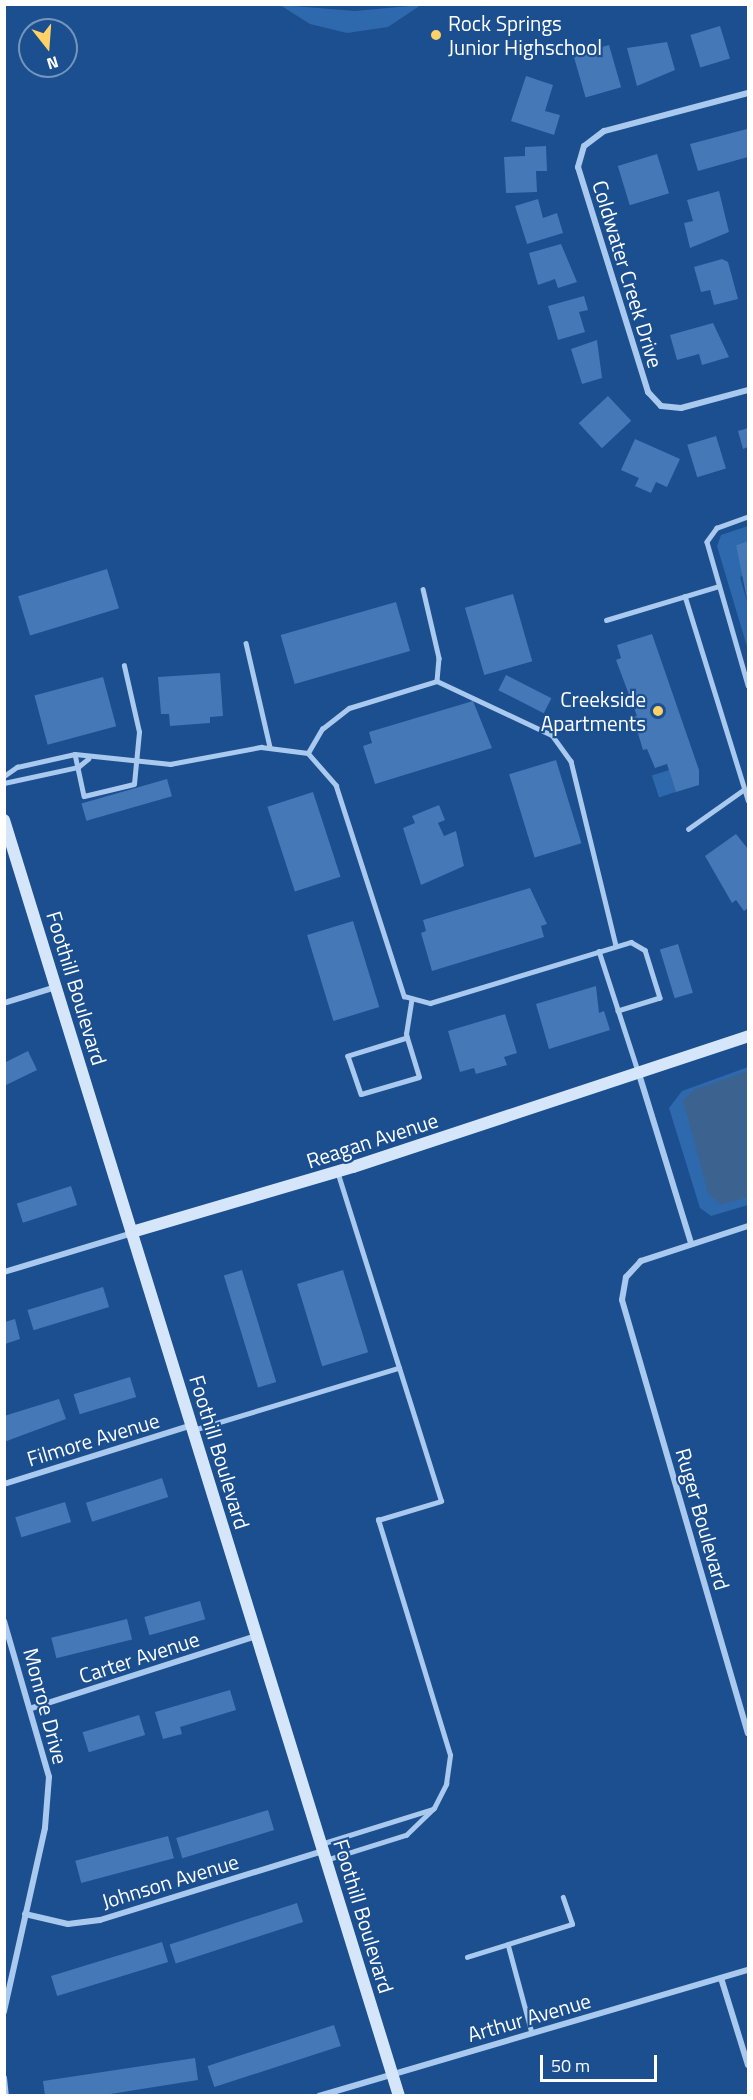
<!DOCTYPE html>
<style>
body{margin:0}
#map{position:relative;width:753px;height:2100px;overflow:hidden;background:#1b4f8f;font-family:"Titillium Web",sans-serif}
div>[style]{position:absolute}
.green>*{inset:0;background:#2e69ad;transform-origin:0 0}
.water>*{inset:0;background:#3c6290}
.building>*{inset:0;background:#4478b7;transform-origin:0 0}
.lane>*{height:4.5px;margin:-2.25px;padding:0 2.25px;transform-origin:2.25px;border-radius:2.25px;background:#a9c9ee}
.street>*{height:6px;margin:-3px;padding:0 3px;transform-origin:3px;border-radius:3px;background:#a9c9ee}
.secondary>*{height:12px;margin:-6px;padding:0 6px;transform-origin:6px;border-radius:6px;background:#d6e6fa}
.dots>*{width:16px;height:16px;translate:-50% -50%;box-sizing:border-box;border:3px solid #1b4f8f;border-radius:50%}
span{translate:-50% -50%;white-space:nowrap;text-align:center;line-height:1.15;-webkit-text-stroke:4.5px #1b4f8f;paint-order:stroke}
.poi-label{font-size:21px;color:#fff}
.left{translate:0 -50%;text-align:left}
.right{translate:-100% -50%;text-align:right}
.street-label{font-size:21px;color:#fff}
.frame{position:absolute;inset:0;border:6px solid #fff;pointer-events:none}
.north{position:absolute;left:18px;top:18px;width:60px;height:60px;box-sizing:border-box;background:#1b4f8f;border:2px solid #7695bc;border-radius:50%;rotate:163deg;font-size:16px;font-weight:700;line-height:24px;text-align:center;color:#fff}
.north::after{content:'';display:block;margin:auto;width:21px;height:27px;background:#ffd166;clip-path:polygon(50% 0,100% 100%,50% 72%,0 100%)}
.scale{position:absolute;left:540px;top:2055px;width:117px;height:27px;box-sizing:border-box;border:3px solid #fff;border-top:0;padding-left:8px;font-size:18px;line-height:21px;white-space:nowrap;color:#fff;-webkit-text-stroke:4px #1b4f8f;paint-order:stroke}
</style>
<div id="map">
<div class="green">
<i style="clip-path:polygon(280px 5px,355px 11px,421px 5px,388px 27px,347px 33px,310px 24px)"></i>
<i style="clip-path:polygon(748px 526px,748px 541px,736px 545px,745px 575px,740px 577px,748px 605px,748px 650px,717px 546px,721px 535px)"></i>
<i style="left:669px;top:770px;width:23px;height:18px;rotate:72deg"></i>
<i style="clip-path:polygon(748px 1067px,748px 1205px,711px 1216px,700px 1208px,669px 1108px,682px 1091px)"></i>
</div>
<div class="water">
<i style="clip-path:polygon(748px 1071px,748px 1197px,721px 1205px,708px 1193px,683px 1100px,694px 1090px)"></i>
</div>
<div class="building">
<i style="left:720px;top:26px;width:34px;height:31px;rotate:73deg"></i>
<i style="clip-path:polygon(667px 42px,675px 70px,637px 86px,627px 48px)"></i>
<i style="left:609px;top:45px;width:44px;height:37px;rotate:74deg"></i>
<i style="clip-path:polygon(526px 76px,553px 85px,545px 111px,560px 115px,554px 135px,511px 121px)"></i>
<i style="clip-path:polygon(747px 129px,748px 157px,698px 171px,690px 144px)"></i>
<i style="clip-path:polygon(546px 146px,547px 171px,536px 171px,537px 192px,506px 193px,504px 157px,525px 156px,525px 147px)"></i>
<i style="left:657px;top:154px;width:41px;height:41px;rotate:73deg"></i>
<i style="clip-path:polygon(719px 191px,729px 232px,690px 248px,684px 223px,693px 221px,687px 200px)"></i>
<i style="clip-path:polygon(538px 199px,543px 218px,557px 213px,563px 233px,527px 244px,515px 206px)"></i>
<i style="clip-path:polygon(561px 244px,577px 282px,558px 288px,555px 279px,538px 285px,529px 253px)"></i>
<i style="clip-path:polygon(722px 259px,728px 262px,738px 299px,714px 305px,710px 290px,701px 292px,694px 267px)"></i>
<i style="clip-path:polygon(584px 296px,588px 310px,579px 312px,585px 332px,558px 340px,548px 306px)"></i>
<i style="clip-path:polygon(713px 323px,729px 357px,702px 365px,699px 354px,677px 360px,670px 335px)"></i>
<i style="clip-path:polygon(597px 340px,602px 378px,582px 384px,571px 349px)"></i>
<i style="left:608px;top:396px;width:34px;height:40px;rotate:47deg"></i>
<i style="clip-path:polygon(748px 428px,748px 447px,743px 449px,738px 431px)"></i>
<i style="left:716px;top:436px;width:34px;height:30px;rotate:73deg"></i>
<i style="clip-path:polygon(635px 439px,680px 459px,667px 487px,656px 482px,651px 493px,635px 486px,639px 478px,621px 470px)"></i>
<i style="clip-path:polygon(748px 541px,748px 604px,736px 545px)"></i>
<i style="left:107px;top:569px;width:41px;height:93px;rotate:73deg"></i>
<i style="left:513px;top:594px;width:70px;height:50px;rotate:74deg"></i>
<i style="left:396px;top:602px;width:51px;height:120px;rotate:74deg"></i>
<i style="clip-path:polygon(652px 634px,699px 770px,699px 785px,676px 792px,667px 764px,655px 768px,647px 749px,643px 750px,633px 717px,637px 716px,616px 660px,621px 658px,617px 645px)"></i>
<i style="clip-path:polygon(220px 673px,223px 716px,210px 717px,210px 723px,170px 726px,169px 714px,161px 714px,158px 677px)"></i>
<i style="left:506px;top:675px;width:51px;height:17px;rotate:27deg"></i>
<i style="left:103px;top:677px;width:51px;height:71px;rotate:75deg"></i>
<i style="clip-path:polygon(473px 701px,492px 748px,375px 784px,363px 746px,372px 743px,369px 732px)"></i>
<i style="left:556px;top:760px;width:87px;height:49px;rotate:73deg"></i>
<i style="left:167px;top:779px;width:18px;height:89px;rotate:74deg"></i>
<i style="left:313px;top:792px;width:89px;height:48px;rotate:72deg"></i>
<i style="clip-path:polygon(439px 805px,445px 820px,438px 823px,444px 836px,456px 831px,464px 866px,421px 885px,403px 828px,415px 823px,412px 816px)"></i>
<i style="clip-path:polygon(736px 834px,748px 849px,748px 908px,744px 911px,736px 900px,732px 903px,705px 856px)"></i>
<i style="clip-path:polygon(530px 888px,547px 924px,541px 926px,544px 937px,432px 971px,421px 933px,426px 931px,423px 920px)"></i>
<i style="left:353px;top:921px;width:90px;height:48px;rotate:73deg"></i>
<i style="left:678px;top:944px;width:51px;height:19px;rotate:73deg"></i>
<i style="clip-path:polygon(596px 986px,599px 1013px,604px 1011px,610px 1030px,549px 1049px,536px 1004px)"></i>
<i style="clip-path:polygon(505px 1014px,517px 1053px,504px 1057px,507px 1065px,476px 1074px,474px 1068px,460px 1072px,448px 1031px)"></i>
<i style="clip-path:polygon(28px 1051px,37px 1070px,4px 1086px,4px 1063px)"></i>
<i style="left:71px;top:1186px;width:20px;height:57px;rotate:72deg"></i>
<i style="left:242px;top:1270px;width:117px;height:19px;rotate:73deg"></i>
<i style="left:343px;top:1270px;width:86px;height:48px;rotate:73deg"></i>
<i style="left:103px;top:1287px;width:21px;height:79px;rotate:73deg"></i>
<i style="clip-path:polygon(15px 1319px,20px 1339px,5px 1344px,5px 1322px)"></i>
<i style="left:130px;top:1377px;width:21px;height:59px;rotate:73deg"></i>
<i style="clip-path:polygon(59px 1399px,66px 1419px,4px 1442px,4px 1416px)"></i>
<i style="left:162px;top:1478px;width:20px;height:80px;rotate:72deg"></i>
<i style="left:65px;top:1502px;width:21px;height:52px;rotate:73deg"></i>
<i style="left:200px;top:1601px;width:19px;height:58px;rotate:74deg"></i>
<i style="left:127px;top:1619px;width:21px;height:78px;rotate:76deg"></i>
<i style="clip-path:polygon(230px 1690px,236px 1710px,180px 1727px,182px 1734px,163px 1739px,155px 1712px)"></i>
<i style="left:139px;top:1715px;width:21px;height:59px;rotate:73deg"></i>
<i style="left:268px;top:1810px;width:21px;height:96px;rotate:73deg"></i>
<i style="left:168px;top:1836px;width:23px;height:96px;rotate:75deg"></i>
<i style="left:297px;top:1903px;width:20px;height:134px;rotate:72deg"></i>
<i style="left:162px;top:1942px;width:21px;height:116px;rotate:73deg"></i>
<i style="left:334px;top:2025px;width:22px;height:133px;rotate:72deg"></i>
<i style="clip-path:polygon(195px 2058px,198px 2080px,98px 2096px,45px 2096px,43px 2081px)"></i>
</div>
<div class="lane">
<i style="left:748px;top:517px;width:33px;rotate:160deg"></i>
<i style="left:717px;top:528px;width:17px;rotate:126deg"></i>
<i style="left:707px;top:542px;width:149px;rotate:74deg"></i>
<i style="left:423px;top:589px;width:71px;rotate:76.9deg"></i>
<i style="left:439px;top:658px;width:23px;rotate:95deg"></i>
<i style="left:685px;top:596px;width:214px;rotate:72.8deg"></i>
<i style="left:606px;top:620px;width:118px;rotate:-16.7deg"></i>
<i style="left:246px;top:643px;width:107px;rotate:77deg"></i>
<i style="left:308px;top:753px;width:28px;rotate:-60deg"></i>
<i style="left:322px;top:729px;width:34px;rotate:-38deg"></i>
<i style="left:349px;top:708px;width:92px;rotate:-17.1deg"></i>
<i style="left:437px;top:681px;width:127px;rotate:25.2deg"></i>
<i style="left:552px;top:735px;width:32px;rotate:54deg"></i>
<i style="left:571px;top:761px;width:190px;rotate:76.3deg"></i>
<i style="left:75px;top:754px;width:43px;rotate:77.9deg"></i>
<i style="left:84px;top:796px;width:51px;rotate:-13.5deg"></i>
<i style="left:134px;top:784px;width:52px;rotate:-84.5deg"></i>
<i style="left:139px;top:732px;width:68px;rotate:-102.8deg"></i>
<i style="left:4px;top:776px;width:16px;rotate:-35deg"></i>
<i style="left:17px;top:767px;width:59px;rotate:-12.6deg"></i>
<i style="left:75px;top:754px;width:96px;rotate:6deg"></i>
<i style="left:170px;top:764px;width:93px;rotate:-10.6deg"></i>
<i style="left:261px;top:747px;width:47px;rotate:7.3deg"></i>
<i style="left:308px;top:753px;width:43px;rotate:48.8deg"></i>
<i style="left:336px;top:785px;width:222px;rotate:72.1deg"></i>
<i style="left:404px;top:996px;width:27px;rotate:15deg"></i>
<i style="left:430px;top:1003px;width:210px;rotate:-16.9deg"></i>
<i style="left:631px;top:942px;width:16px;rotate:30deg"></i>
<i style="left:645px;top:950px;width:50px;rotate:72.6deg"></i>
<i style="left:660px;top:998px;width:44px;rotate:162.8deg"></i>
<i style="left:4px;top:783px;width:76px;rotate:-12.2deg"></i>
<i style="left:78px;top:767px;width:13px;rotate:-39deg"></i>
<i style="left:688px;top:829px;width:67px;rotate:-35.3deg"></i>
<i style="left:599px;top:951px;width:126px;rotate:72deg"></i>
<i style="left:407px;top:1038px;width:62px;rotate:163deg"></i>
<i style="left:348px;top:1056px;width:40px;rotate:71.1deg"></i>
<i style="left:361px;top:1094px;width:60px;rotate:-16.3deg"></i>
<i style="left:419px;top:1077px;width:41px;rotate:-107.1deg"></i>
<i style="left:407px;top:1038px;width:4px;rotate:-104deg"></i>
<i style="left:406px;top:1034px;width:33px;rotate:-81deg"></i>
<i style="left:193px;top:1430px;width:215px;rotate:-16.8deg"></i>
<i style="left:399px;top:1368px;width:203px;rotate:-107.5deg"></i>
<i style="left:324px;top:1843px;width:114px;rotate:-17.3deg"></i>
<i style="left:326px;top:1860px;width:84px;rotate:-17.4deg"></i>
<i style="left:406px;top:1835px;width:39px;rotate:-44deg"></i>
<i style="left:434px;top:1808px;width:27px;rotate:-63deg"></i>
<i style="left:446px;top:1784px;width:29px;rotate:-82deg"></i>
<i style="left:450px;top:1755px;width:246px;rotate:-107deg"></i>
<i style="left:378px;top:1520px;width:66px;rotate:-16.8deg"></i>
<i style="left:441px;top:1501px;width:139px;rotate:-107.5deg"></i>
<i style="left:508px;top:1944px;width:92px;rotate:74.9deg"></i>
<i style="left:467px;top:1957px;width:110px;rotate:-17.4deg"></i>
<i style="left:572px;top:1924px;width:28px;rotate:-109deg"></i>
</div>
<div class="street">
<i style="left:748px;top:93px;width:149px;rotate:165.2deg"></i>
<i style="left:604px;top:131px;width:25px;rotate:143deg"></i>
<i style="left:584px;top:146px;width:22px;rotate:106deg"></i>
<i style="left:578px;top:167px;width:236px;rotate:72.7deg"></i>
<i style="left:648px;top:392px;width:19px;rotate:47deg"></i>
<i style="left:661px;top:406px;width:20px;rotate:6deg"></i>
<i style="left:681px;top:408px;width:69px;rotate:-15deg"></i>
<i style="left:4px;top:1003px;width:54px;rotate:-17.1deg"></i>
<i style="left:639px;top:1074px;width:177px;rotate:72.9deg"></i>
<i style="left:748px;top:1226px;width:113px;rotate:161.9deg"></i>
<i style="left:641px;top:1261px;width:22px;rotate:133deg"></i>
<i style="left:626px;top:1277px;width:23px;rotate:100deg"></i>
<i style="left:622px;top:1300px;width:451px;rotate:73.8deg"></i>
<i style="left:4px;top:1272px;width:134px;rotate:-16.9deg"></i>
<i style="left:4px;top:1484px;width:197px;rotate:-17.4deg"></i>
<i style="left:4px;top:1621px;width:162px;rotate:73.9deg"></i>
<i style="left:49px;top:1777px;width:51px;rotate:94.5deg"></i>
<i style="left:45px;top:1828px;width:189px;rotate:102.6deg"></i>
<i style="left:32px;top:1708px;width:235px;rotate:-17.8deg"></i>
<i style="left:25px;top:1914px;width:44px;rotate:13.1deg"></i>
<i style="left:68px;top:1924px;width:32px;rotate:-7deg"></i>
<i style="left:100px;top:1920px;width:233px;rotate:-17.2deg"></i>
<i style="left:721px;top:1978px;width:91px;rotate:72.8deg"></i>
<i style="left:4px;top:2078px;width:18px;rotate:84deg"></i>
<i style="left:319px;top:2096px;width:447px;rotate:-16.4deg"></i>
</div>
<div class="secondary">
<i style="left:4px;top:820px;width:1336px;rotate:72.8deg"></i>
<i style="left:132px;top:1232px;width:230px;rotate:-16.4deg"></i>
<i style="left:353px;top:1167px;width:416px;rotate:-18.3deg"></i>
</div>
<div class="dots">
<i style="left:436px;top:35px;background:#ffd166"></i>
<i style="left:658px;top:711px;background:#ffd166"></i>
</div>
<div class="poi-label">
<span class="left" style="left:448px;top:35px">Rock Springs<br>Junior Highschool</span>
<span class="right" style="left:646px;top:711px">Creekside<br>Apartments</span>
</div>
<div class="street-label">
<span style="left:628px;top:274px;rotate:73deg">Coldwater Creek Drive</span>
<span style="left:77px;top:988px;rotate:73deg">Foothill Boulevard</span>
<span style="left:372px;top:1140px;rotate:-18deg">Reagan Avenue</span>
<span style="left:93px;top:1439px;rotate:-17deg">Filmore Avenue</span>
<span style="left:220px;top:1452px;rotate:73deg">Foothill Boulevard</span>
<span style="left:703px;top:1519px;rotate:74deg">Ruger Boulevard</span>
<span style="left:139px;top:1657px;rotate:-18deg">Carter Avenue</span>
<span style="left:46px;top:1706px;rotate:75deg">Monroe Drive</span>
<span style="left:170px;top:1881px;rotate:-17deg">Johnson Avenue</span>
<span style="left:364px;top:1916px;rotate:73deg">Foothill Boulevard</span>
<span style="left:529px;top:2017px;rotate:-16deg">Arthur Avenue</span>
</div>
<div class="frame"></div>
<div class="north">N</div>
<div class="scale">50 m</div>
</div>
